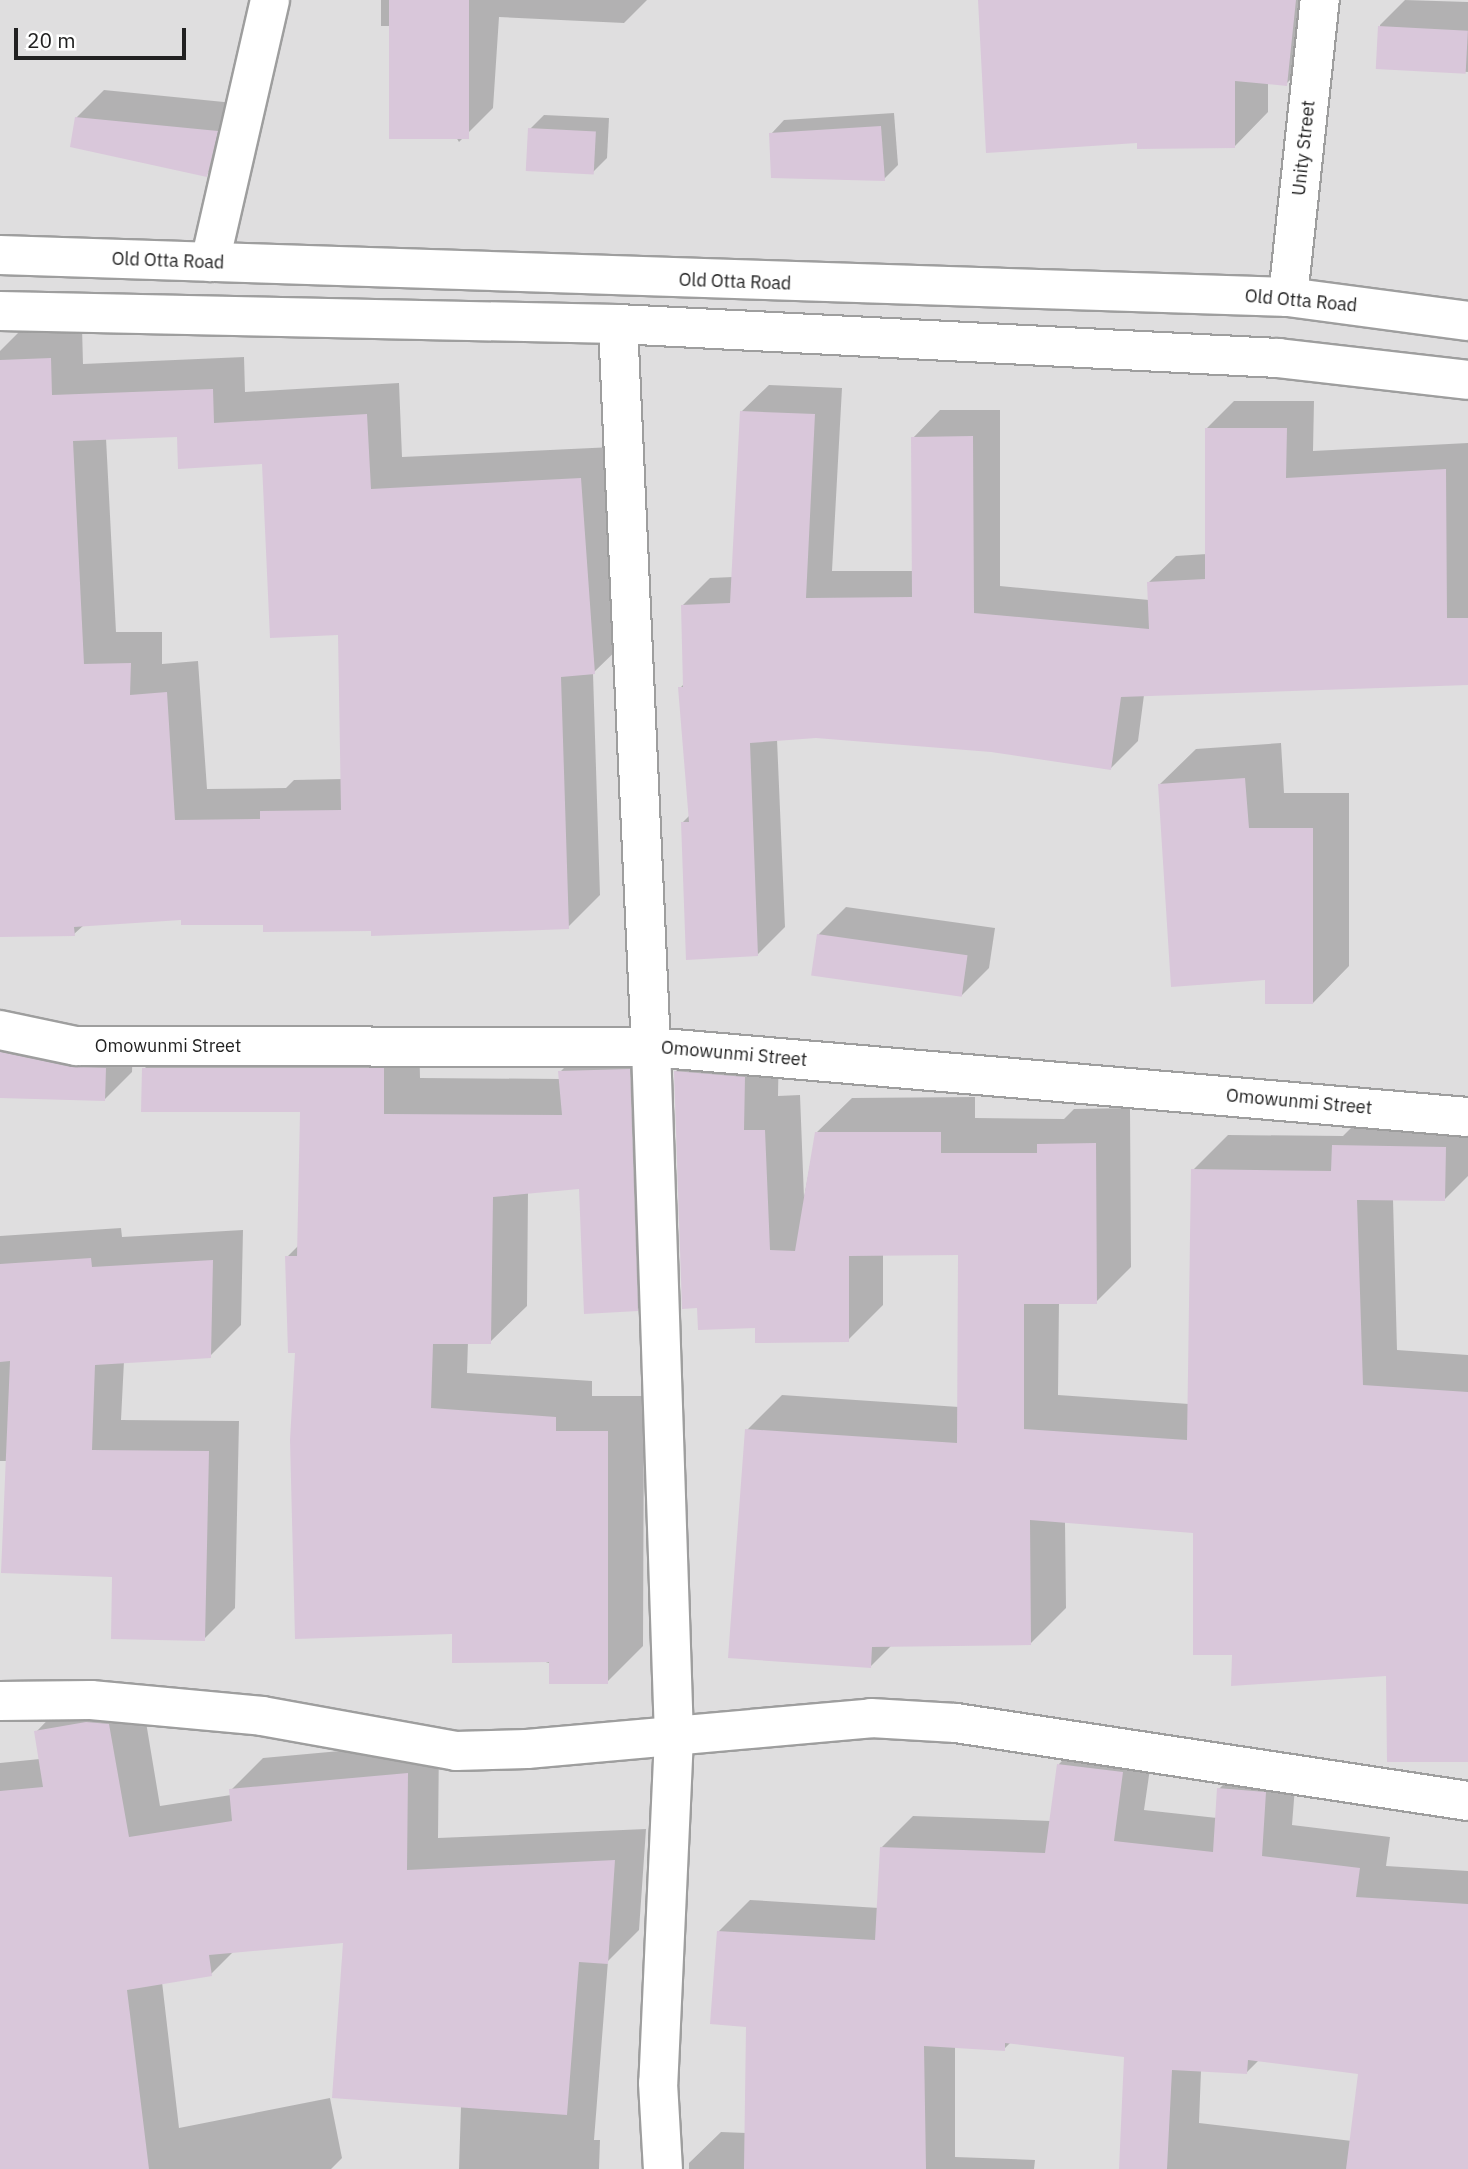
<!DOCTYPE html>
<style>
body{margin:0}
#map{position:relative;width:1468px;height:2169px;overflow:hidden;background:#f2e7f1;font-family:"IBM Plex Sans",sans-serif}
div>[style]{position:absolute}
.residential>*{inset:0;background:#dfdedf;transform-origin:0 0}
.shadow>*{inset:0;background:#0003}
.building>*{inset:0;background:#d9c7da;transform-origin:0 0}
.roads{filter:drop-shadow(2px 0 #9e9e9e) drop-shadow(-2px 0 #9e9e9e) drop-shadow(0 2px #9e9e9e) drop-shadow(0 -2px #9e9e9e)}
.minor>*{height:38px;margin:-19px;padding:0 19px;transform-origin:19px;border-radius:19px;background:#fff}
span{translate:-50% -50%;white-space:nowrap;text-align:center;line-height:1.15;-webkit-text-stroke:7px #fff;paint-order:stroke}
.street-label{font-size:18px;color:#212121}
.scale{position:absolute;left:14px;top:28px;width:172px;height:32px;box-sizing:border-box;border:4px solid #212121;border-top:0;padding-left:9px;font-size:21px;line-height:24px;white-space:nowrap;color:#212121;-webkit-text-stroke:5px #fff;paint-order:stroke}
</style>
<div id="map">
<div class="residential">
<i style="left:0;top:0;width:1468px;height:2169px"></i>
</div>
<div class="shadow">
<i style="clip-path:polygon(381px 0,647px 0,624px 23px,499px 17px,493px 108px,459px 142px,389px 26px,381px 26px)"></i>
<i style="clip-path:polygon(979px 0,1326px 0,1320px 50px,1286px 84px,1268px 82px,1268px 112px,1235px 146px,1139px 141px)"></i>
<i style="clip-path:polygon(1405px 0,1468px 2px,1468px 72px,1378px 67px,1380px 25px)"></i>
<i style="clip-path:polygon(104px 90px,244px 104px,234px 147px,206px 175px,76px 118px)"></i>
<i style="clip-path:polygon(894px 113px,898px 165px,884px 179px,771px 134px,784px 120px)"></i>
<i style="clip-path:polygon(544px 115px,609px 118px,607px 158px,593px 172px,530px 129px)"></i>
<i style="clip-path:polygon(evenodd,82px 327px,83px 364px,244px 357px,245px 392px,399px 383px,402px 457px,613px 447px,626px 641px,593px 673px,600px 895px,568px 927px,373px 929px,183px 918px,84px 925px,74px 934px,0 936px,0 351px,22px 329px,82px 327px,178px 435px,264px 463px,339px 633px,343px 779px,294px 780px,286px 788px,207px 789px,198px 661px,162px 664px,162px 632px,116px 632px,106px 438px,178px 435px)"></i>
<i style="clip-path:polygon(769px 385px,842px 388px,832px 571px,913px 571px,913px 438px,940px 410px,1000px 410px,1000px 586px,1149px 600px,1148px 583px,1176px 556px,1207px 554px,1207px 428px,1234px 401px,1314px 401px,1313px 451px,1468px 443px,1468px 683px,1144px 695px,1138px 741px,1111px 768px,991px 750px,816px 736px,777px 739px,785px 927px,757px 955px,682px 823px,690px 815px,680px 688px,685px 683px,682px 606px,710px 578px,733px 577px,741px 412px)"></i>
<i style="clip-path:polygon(1281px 743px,1284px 793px,1349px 793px,1349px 966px,1313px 1003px,1159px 785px,1196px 749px)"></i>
<i style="clip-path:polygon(846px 907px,995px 928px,989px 968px,961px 996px,818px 935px)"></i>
<i style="clip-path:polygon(180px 1033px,419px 1033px,420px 1078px,561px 1079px,560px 1072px,596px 1036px,665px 1034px,673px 1273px,637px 1310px,580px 1187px,528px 1192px,527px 1306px,490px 1342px,468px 1342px,467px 1373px,592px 1381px,592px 1396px,644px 1396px,643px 1646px,607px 1682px,454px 1632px,297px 1351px,287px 1257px,299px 1245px,302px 1110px,144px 1069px)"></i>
<i style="clip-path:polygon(711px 1036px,779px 1042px,778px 1096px,800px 1095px,804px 1198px,816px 1133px,852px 1098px,975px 1097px,975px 1118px,1064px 1119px,1074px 1109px,1130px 1108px,1131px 1267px,1096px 1302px,1059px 1302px,1058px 1395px,1189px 1404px,1193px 1170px,1228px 1135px,1343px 1136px,1368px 1111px,1468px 1112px,1468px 1176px,1444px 1200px,1393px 1199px,1397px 1350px,1468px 1355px,1468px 1760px,1388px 1675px,1234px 1653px,1194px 1531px,1065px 1521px,1066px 1608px,1030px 1644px,892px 1645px,870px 1667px,747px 1430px,782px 1395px,959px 1407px,960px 1253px,883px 1254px,883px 1305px,848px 1340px,756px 1326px,675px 1072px)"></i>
<i style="clip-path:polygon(133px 1041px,132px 1072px,104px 1100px,0 1096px,0 1047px)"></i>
<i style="clip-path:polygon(121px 1228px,122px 1237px,243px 1230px,241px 1325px,210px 1356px,124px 1361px,121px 1420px,239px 1421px,235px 1608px,204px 1639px,114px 1575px,7px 1461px,0 1461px,0 1236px)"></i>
<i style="clip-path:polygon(141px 1692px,160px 1806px,231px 1795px,231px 1790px,263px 1758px,439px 1742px,438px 1838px,646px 1829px,639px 1930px,608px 1961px,594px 2140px,600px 2140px,599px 2169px,459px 2169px,461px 2106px,345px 1941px,234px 1951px,211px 1974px,162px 1982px,179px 2128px,330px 2098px,342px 2158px,331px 2169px,0 2169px,0 1763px,40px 1759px,36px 1732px,67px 1700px)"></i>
<i style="clip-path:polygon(evenodd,1090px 1733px,1154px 1741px,1144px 1810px,1217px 1818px,1219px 1789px,1250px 1757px,1297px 1762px,1292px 1825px,1390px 1837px,1386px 1866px,1468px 1871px,1468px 2169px,1121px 2169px,1126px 2055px,1011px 2042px,1004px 2049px,955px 2046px,955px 2157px,1035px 2160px,1034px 2169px,689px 2169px,689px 2163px,721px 2132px,746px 2133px,748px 2025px,718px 1932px,750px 1900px,879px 1908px,881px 1848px,913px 1816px,1051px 1821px,1059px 1764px,1090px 1733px,1259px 2060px,1360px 2072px,1352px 2141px,1199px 2123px,1201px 2070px,1246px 2073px,1259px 2060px)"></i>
</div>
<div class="building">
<i style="left:389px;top:0;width:80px;height:139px"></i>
<i style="clip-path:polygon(978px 0,1296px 0,1287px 86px,1235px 81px,1235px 148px,1137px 149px,1137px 143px,986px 153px)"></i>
<i style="left:1378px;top:26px;width:90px;height:43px;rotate:3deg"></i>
<i style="clip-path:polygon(75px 117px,218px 131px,207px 177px,70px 147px)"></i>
<i style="clip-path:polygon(881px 126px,885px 181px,771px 178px,769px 133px)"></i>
<i style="left:528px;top:128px;width:68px;height:43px;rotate:3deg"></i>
<i style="clip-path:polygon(evenodd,51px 358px,52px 395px,213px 389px,214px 423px,367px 414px,371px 489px,581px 478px,595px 674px,561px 677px,569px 929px,371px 936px,371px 931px,263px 932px,263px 925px,181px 925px,181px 920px,74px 927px,75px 936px,0 937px,0 360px,51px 358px,177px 437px,178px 469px,262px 464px,270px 638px,338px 635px,341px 810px,260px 811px,260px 819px,175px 820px,167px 692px,130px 695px,131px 663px,84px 664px,73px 441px,177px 437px)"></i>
<i style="clip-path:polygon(740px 411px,815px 414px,806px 598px,912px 597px,911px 437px,973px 436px,974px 613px,1149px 629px,1147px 582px,1205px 579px,1205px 428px,1287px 428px,1286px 478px,1446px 469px,1447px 618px,1468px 618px,1468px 685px,1121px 697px,1111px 770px,991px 752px,816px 738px,750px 743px,758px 956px,686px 960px,681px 822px,689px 822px,678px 687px,683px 687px,681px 605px,730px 603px)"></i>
<i style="clip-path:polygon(1245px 778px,1249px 828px,1313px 828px,1313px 1004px,1265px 1004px,1265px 980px,1171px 987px,1158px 784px)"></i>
<i style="left:817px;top:934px;width:152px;height:42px;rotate:8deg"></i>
<i style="clip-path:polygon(0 1052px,71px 1067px,106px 1068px,105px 1101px,0 1098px)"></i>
<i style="clip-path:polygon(142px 1068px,384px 1068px,384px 1114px,562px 1115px,558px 1071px,630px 1069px,638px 1311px,584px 1314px,579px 1189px,493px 1197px,491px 1344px,433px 1344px,431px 1408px,556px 1417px,556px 1431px,608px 1431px,608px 1684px,549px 1684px,549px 1662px,452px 1663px,452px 1634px,295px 1639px,290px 1440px,295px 1353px,288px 1353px,285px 1256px,297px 1256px,300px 1112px,141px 1112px)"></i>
<i style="clip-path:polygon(674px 1071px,745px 1077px,744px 1130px,765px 1130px,770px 1250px,795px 1251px,815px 1132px,941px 1132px,941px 1153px,1037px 1153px,1037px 1144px,1096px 1143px,1097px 1304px,1024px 1304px,1024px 1429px,1187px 1440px,1191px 1169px,1331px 1171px,1332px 1145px,1446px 1147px,1445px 1201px,1357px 1200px,1363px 1385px,1468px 1392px,1468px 1762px,1387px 1762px,1386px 1676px,1231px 1686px,1232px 1655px,1193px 1655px,1193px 1533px,1030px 1520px,1031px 1645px,872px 1647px,871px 1668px,728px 1658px,745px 1429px,957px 1443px,958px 1255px,849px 1256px,849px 1342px,755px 1343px,755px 1328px,698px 1330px,697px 1308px,682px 1309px)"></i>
<i style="clip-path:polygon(91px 1258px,92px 1267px,213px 1260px,211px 1358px,95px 1365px,92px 1450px,209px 1451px,205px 1641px,111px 1639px,112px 1577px,1px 1573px,10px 1361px,0 1362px,0 1264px)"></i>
<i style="clip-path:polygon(86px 1722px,109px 1724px,129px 1837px,232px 1821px,229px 1789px,408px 1773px,407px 1870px,615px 1860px,608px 1964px,579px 1962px,567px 2115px,332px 2098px,343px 1943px,209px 1955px,212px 1976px,127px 1990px,149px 2169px,0 2169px,0 1791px,43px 1787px,34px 1731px)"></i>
<i style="clip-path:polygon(1057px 1764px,1123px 1772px,1114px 1841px,1213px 1852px,1217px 1788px,1266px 1792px,1262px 1856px,1360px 1868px,1356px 1897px,1468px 1904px,1468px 2169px,1346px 2169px,1358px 2074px,1248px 2060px,1247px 2074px,1172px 2070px,1167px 2169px,1119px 2169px,1124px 2057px,1005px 2043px,1005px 2051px,924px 2046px,926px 2169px,744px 2169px,746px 2027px,710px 2024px,717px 1931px,875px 1940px,880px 1847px,1045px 1853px)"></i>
</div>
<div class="roads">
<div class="minor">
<i style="left:0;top:255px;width:1289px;rotate:1.87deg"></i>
<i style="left:1288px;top:297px;width:182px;rotate:7.6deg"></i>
<i style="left:210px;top:262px;width:269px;rotate:-77.1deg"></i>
<i style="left:1288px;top:297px;width:299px;rotate:-83.9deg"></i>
<i style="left:0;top:311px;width:618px;rotate:1.21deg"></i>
<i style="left:618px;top:324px;width:661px;rotate:2.95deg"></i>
<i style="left:1278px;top:358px;width:191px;rotate:6.6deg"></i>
<i style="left:618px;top:324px;width:724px;rotate:87.39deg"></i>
<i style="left:651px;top:1047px;width:690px;rotate:88.09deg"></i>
<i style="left:674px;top:1737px;width:346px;rotate:92.6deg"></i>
<i style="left:658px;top:2083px;width:86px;rotate:86.7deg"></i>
<i style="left:0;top:1030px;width:78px;rotate:11.9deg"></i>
<i style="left:76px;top:1046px;width:575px;rotate:0.1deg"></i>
<i style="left:651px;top:1047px;width:820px;rotate:4.9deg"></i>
<i style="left:0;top:1701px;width:91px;rotate:-0.6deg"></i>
<i style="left:91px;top:1700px;width:172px;rotate:5.3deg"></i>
<i style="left:262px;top:1716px;width:197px;rotate:10.2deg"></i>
<i style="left:456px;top:1751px;width:71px;rotate:-1.6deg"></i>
<i style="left:527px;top:1749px;width:345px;rotate:-5.1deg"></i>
<i style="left:871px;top:1718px;width:85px;rotate:3.4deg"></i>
<i style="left:956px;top:1723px;width:518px;rotate:8.66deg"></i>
</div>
</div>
<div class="street-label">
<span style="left:1304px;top:148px;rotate:-84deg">Unity Street</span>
<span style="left:168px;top:261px;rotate:2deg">Old Otta Road</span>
<span style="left:735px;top:282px;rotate:2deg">Old Otta Road</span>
<span style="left:1301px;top:301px;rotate:5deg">Old Otta Road</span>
<span style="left:168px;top:1046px">Omowunmi Street</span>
<span style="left:734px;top:1054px;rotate:5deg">Omowunmi Street</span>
<span style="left:1299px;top:1102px;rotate:5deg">Omowunmi Street</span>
</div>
<div class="scale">20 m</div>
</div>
